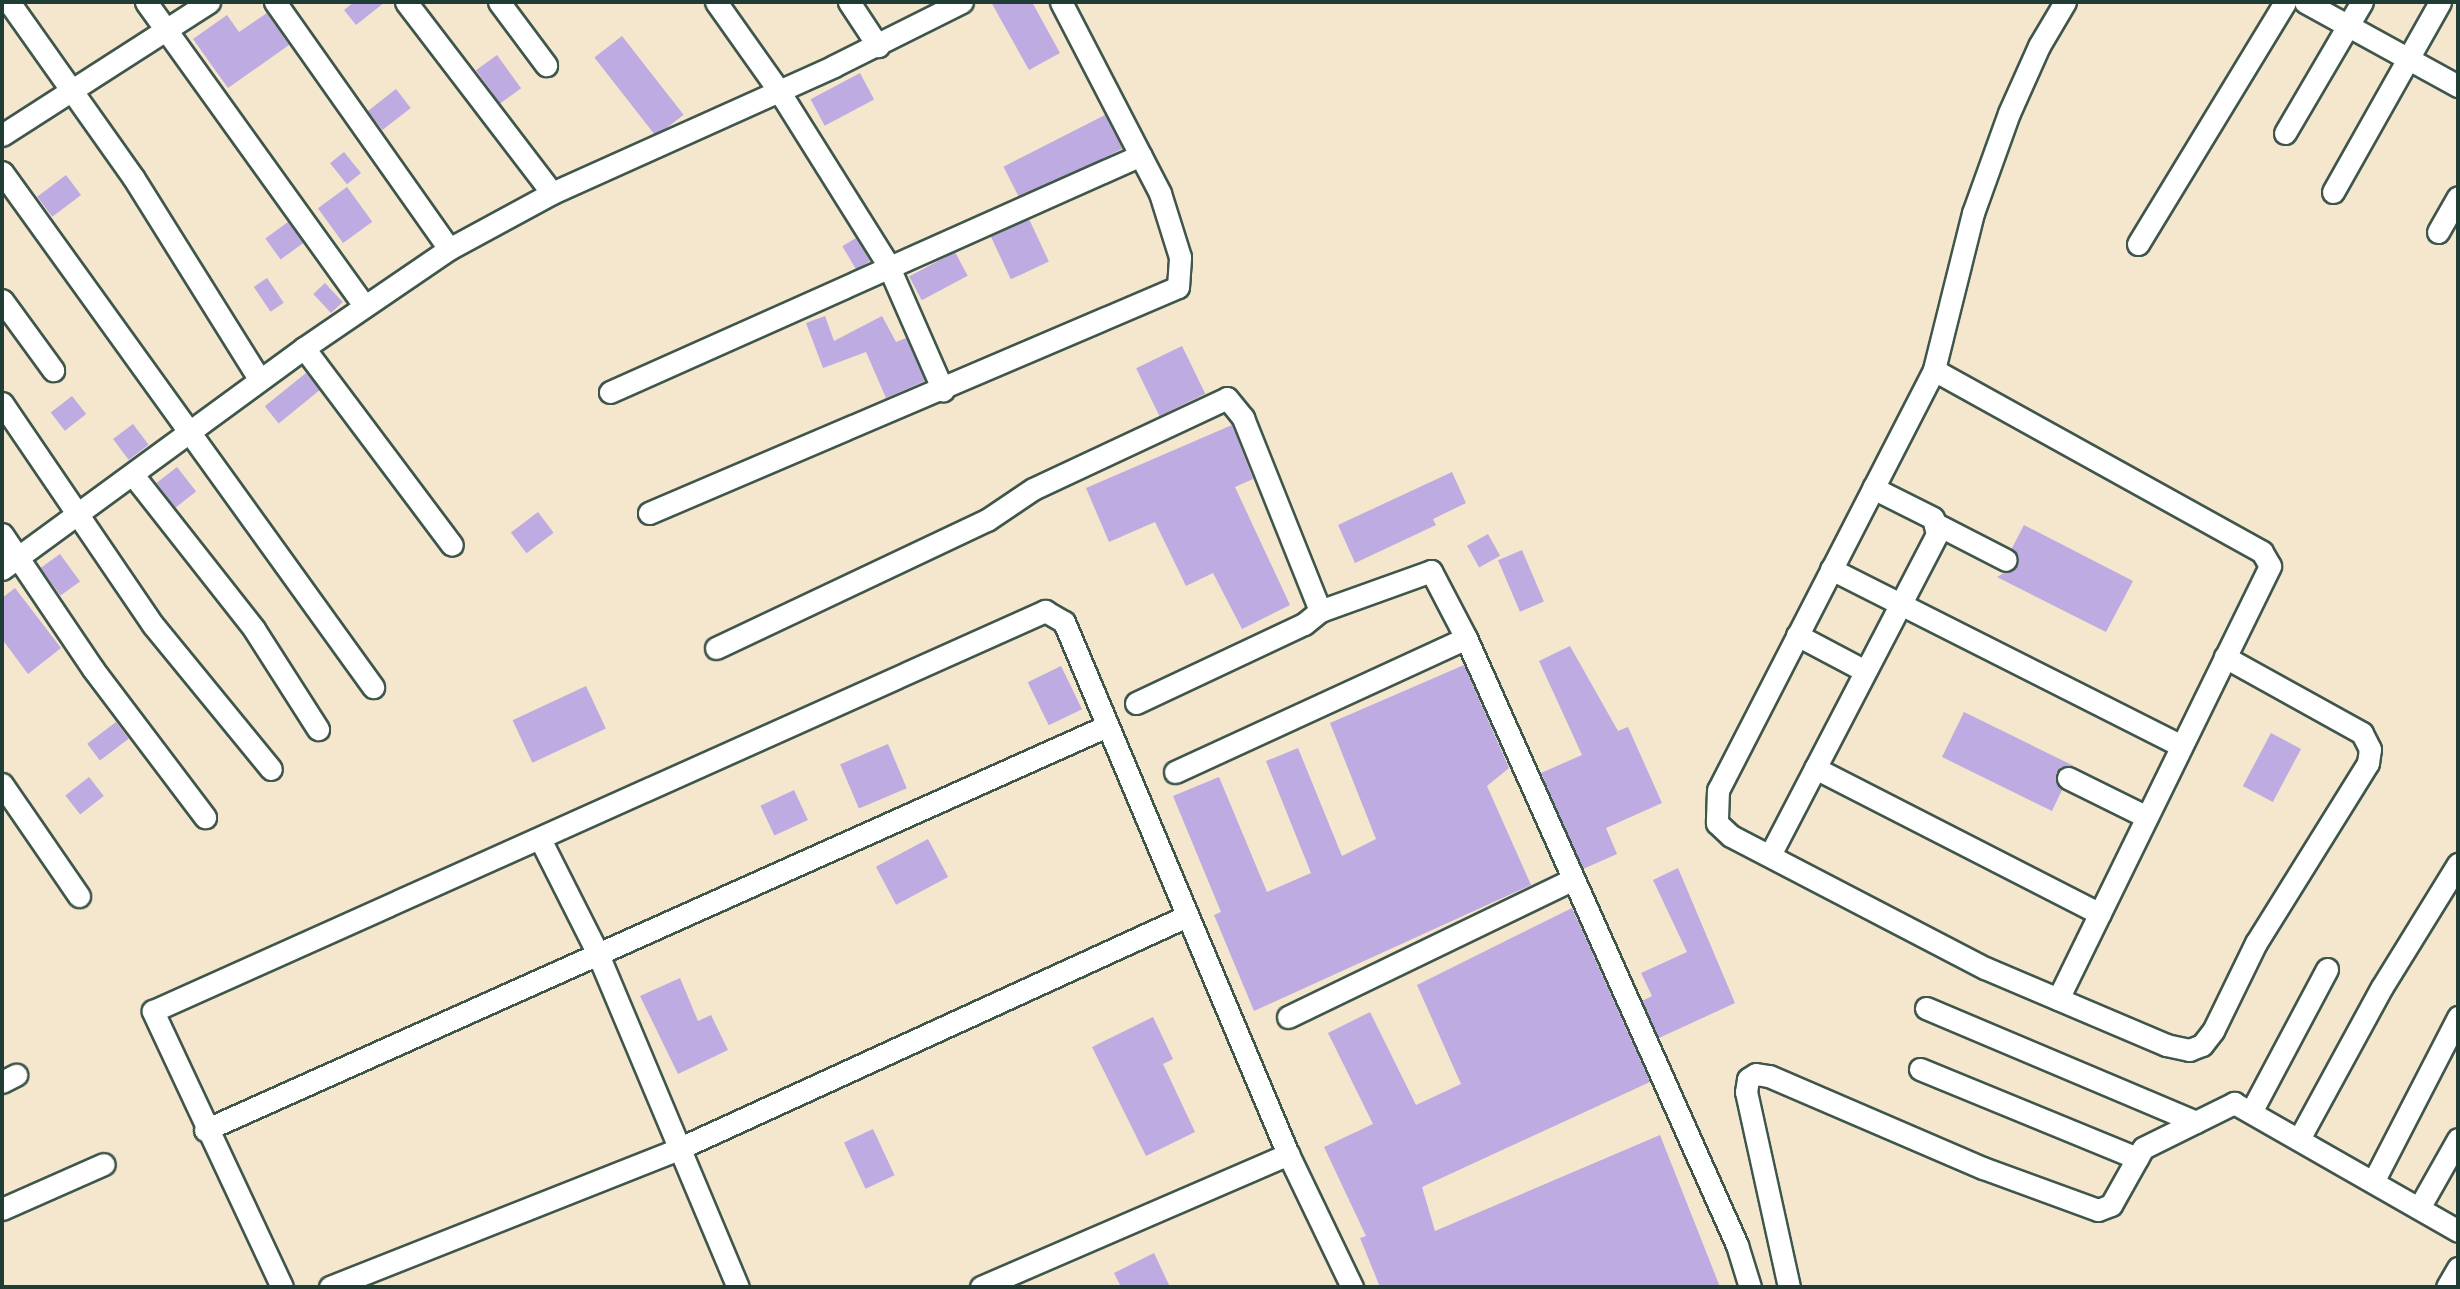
<!DOCTYPE html>
<style>
body{margin:0}
#map{position:relative;width:2460px;height:1289px;overflow:hidden;background:#f5e6ce;font-family:Mynerve,sans-serif}
div>[style]{position:absolute}
.building>*{inset:0;background:#bdabe1;transform-origin:0 0}
.roads{filter:drop-shadow(2px 0 #3f564b) drop-shadow(-2px 0 #3f564b) drop-shadow(0 2px #3f564b) drop-shadow(0 -2px #3f564b)}
.minor>*{height:21px;margin:-10.5px;padding:0 10.5px;transform-origin:10.5px;border-radius:10.5px;background:#fff}
span{translate:-50% -50%;white-space:nowrap;text-align:center;line-height:1.15;-webkit-text-stroke:7px #fbf7ec;paint-order:stroke}
.frame{position:absolute;inset:0;border:4px solid #1f3d34;pointer-events:none}
</style>
<div id="map">
<div class="building">
<i style="clip-path:polygon(354px 2px,385px 2px,356px 25px,344px 10px)"></i>
<i style="clip-path:polygon(991px 2px,1032px 2px,1060px 53px,1029px 70px)"></i>
<i style="clip-path:polygon(267px 13px,289px 45px,228px 88px,193px 39px,227px 15px,239px 32px)"></i>
<i style="left:622px;top:36px;width:100px;height:35px;rotate:52deg"></i>
<i style="left:497px;top:55px;width:41px;height:26px;rotate:54deg"></i>
<i style="left:860px;top:73px;width:30px;height:56px;rotate:62deg"></i>
<i style="left:396px;top:89px;width:24px;height:36px;rotate:52deg"></i>
<i style="left:1105px;top:115px;width:38px;height:114px;rotate:63deg"></i>
<i style="left:344px;top:152px;width:27px;height:18px;rotate:51deg"></i>
<i style="left:66px;top:175px;width:25px;height:36px;rotate:53deg"></i>
<i style="left:347px;top:187px;width:43px;height:36px;rotate:54deg"></i>
<i style="left:1029px;top:219px;width:47px;height:42px;rotate:65deg"></i>
<i style="left:288px;top:222px;width:26px;height:28px;rotate:54deg"></i>
<i style="left:856px;top:238px;width:27px;height:16px;rotate:59deg"></i>
<i style="left:955px;top:252px;width:27px;height:52px;rotate:62deg"></i>
<i style="left:267px;top:278px;width:30px;height:16px;rotate:56deg"></i>
<i style="left:325px;top:283px;width:26px;height:16px;rotate:47deg"></i>
<i style="clip-path:polygon(825px 316px,834px 341px,882px 316px,896px 342px,906px 338px,925px 381px,886px 398px,866px 352px,823px 368px,806px 323px)"></i>
<i style="left:1182px;top:346px;width:53px;height:51px;rotate:64deg"></i>
<i style="left:306px;top:373px;width:22px;height:53px;rotate:51deg"></i>
<i style="left:72px;top:396px;width:23px;height:27px;rotate:52deg"></i>
<i style="left:133px;top:424px;width:26px;height:25px;rotate:53deg"></i>
<i style="clip-path:polygon(1232px 425px,1253px 479px,1235px 487px,1290px 605px,1242px 629px,1213px 573px,1186px 586px,1155px 522px,1109px 542px,1086px 488px)"></i>
<i style="left:177px;top:467px;width:31px;height:26px;rotate:52deg"></i>
<i style="clip-path:polygon(1452px 472px,1466px 503px,1433px 519px,1436px 525px,1355px 563px,1338px 525px)"></i>
<i style="left:538px;top:512px;width:26px;height:34px;rotate:53deg"></i>
<i style="clip-path:polygon(2024px 525px,2133px 581px,2106px 632px,1997px 577px,2018px 565px,2012px 548px)"></i>
<i style="left:1488px;top:534px;width:25px;height:24px;rotate:61deg"></i>
<i style="left:1522px;top:550px;width:56px;height:26px;rotate:67deg"></i>
<i style="left:60px;top:554px;width:34px;height:24px;rotate:54deg"></i>
<i style="clip-path:polygon(15px 588px,61px 648px,28px 674px,2px 639px,2px 598px)"></i>
<i style="clip-path:polygon(1570px 646px,1618px 731px,1628px 727px,1662px 803px,1606px 828px,1617px 854px,1583px 869px,1541px 773px,1582px 755px,1539px 661px)"></i>
<i style="clip-path:polygon(1464px 665px,1509px 768px,1487px 786px,1531px 885px,1254px 1011px,1214px 915px,1221px 912px,1173px 796px,1219px 777px,1267px 892px,1311px 873px,1266px 761px,1298px 748px,1342px 856px,1376px 839px,1330px 723px)"></i>
<i style="left:1061px;top:666px;width:48px;height:37px;rotate:64deg"></i>
<i style="left:586px;top:686px;width:47px;height:81px;rotate:65deg"></i>
<i style="clip-path:polygon(1964px 712px,2074px 766px,2061px 767px,2056px 773px,2062px 790px,2052px 811px,1942px 757px)"></i>
<i style="left:116px;top:722px;width:21px;height:36px;rotate:53deg"></i>
<i style="left:2271px;top:733px;width:34px;height:60px;rotate:28deg"></i>
<i style="left:888px;top:744px;width:48px;height:52px;rotate:67deg"></i>
<i style="left:89px;top:777px;width:24px;height:30px;rotate:52deg"></i>
<i style="left:794px;top:790px;width:33px;height:37px;rotate:65deg"></i>
<i style="left:928px;top:839px;width:43px;height:59px;rotate:62deg"></i>
<i style="clip-path:polygon(1678px 868px,1735px 1003px,1659px 1038px,1642px 1001px,1652px 996px,1641px 973px,1687px 952px,1653px 880px)"></i>
<i style="clip-path:polygon(1572px 908px,1650px 1082px,1422px 1187px,1435px 1231px,1660px 1135px,1720px 1287px,1380px 1287px,1360px 1238px,1366px 1236px,1324px 1147px,1373px 1124px,1328px 1033px,1370px 1012px,1416px 1105px,1461px 1084px,1417px 985px)"></i>
<i style="clip-path:polygon(680px 978px,698px 1021px,711px 1015px,728px 1050px,678px 1074px,640px 996px)"></i>
<i style="clip-path:polygon(1153px 1017px,1173px 1059px,1163px 1064px,1195px 1132px,1146px 1156px,1092px 1047px)"></i>
<i style="left:873px;top:1129px;width:51px;height:32px;rotate:65deg"></i>
<i style="clip-path:polygon(1154px 1253px,1170px 1287px,1121px 1287px,1114px 1273px)"></i>
</div>
<div class="roads">
<div class="minor">
<i style="left:9px;top:2px;width:214px;rotate:54.7deg"></i>
<i style="left:133px;top:177px;width:239px;rotate:58deg"></i>
<i style="left:146px;top:2px;width:373px;rotate:54.3deg"></i>
<i style="left:275px;top:2px;width:302px;rotate:54.8deg"></i>
<i style="left:406px;top:2px;width:240px;rotate:52.6deg"></i>
<i style="left:499px;top:2px;width:79px;rotate:53.3deg"></i>
<i style="left:716px;top:2px;width:109px;rotate:54.7deg"></i>
<i style="left:779px;top:91px;width:205px;rotate:57.9deg"></i>
<i style="left:888px;top:265px;width:137px;rotate:66.3deg"></i>
<i style="left:849px;top:2px;width:53px;rotate:56.6deg"></i>
<i style="left:2065px;top:2px;width:51px;rotate:120.6deg"></i>
<i style="left:2039px;top:46px;width:73px;rotate:114.1deg"></i>
<i style="left:2009px;top:113px;width:106px;rotate:109.8deg"></i>
<i style="left:1973px;top:213px;width:162px;rotate:104deg"></i>
<i style="left:1934px;top:370px;width:472px;rotate:117.2deg"></i>
<i style="left:1718px;top:790px;width:33px;rotate:92deg"></i>
<i style="left:1717px;top:823px;width:19px;rotate:43deg"></i>
<i style="left:1731px;top:836px;width:286px;rotate:27.5deg"></i>
<i style="left:1985px;top:968px;width:197px;rotate:23deg"></i>
<i style="left:2166px;top:1045px;width:24px;rotate:12deg"></i>
<i style="left:2189px;top:1050px;width:14px;rotate:-21deg"></i>
<i style="left:2202px;top:1045px;width:18px;rotate:-52deg"></i>
<i style="left:2213px;top:1031px;width:98px;rotate:-64deg"></i>
<i style="left:2256px;top:943px;width:212px;rotate:-58.1deg"></i>
<i style="left:2368px;top:763px;width:14px;rotate:-82deg"></i>
<i style="left:2370px;top:749px;width:18px;rotate:-117deg"></i>
<i style="left:2362px;top:733px;width:157px;rotate:-151deg"></i>
<i style="left:2305px;top:2px;width:175px;rotate:28.8deg"></i>
<i style="left:2285px;top:133px;width:152px;rotate:-59.6deg"></i>
<i style="left:2px;top:135px;width:246px;rotate:-32.7deg"></i>
<i style="left:2px;top:172px;width:635px;rotate:54.23deg"></i>
<i style="left:2333px;top:192px;width:218px;rotate:-60.6deg"></i>
<i style="left:2438px;top:232px;width:40px;rotate:-60.3deg"></i>
<i style="left:2138px;top:244px;width:283px;rotate:-58.7deg"></i>
<i style="left:2px;top:300px;width:87px;rotate:53.9deg"></i>
<i style="left:304px;top:348px;width:246px;rotate:53.1deg"></i>
<i style="left:1934px;top:370px;width:375px;rotate:29deg"></i>
<i style="left:2262px;top:552px;width:16px;rotate:60deg"></i>
<i style="left:2270px;top:566px;width:482px;rotate:116.1deg"></i>
<i style="left:610px;top:392px;width:581px;rotate:-24.05deg"></i>
<i style="left:2px;top:403px;width:268px;rotate:55.8deg"></i>
<i style="left:153px;top:625px;width:186px;rotate:50.7deg"></i>
<i style="left:133px;top:475px;width:196px;rotate:51.8deg"></i>
<i style="left:254px;top:629px;width:119px;rotate:57.4deg"></i>
<i style="left:649px;top:513px;width:575px;rotate:-23.13deg"></i>
<i style="left:1178px;top:287px;width:30px;rotate:-86deg"></i>
<i style="left:1180px;top:257px;width:67px;rotate:-107.4deg"></i>
<i style="left:1160px;top:193px;width:215px;rotate:-117.4deg"></i>
<i style="left:1938px;top:525px;width:76px;rotate:27.2deg"></i>
<i style="left:2px;top:534px;width:163px;rotate:56deg"></i>
<i style="left:93px;top:669px;width:186px;rotate:52.9deg"></i>
<i style="left:2px;top:569px;width:374px;rotate:-36.2deg"></i>
<i style="left:304px;top:348px;width:176px;rotate:-34.3deg"></i>
<i style="left:449px;top:249px;width:117px;rotate:-28.5deg"></i>
<i style="left:552px;top:193px;width:309px;rotate:-24.2deg"></i>
<i style="left:834px;top:66px;width:143px;rotate:-26.6deg"></i>
<i style="left:1831px;top:569px;width:392px;rotate:26.8deg"></i>
<i style="left:1797px;top:635px;width:77px;rotate:27.9deg"></i>
<i style="left:716px;top:648px;width:300px;rotate:-25.3deg"></i>
<i style="left:987px;top:520px;width:55px;rotate:-34deg"></i>
<i style="left:1033px;top:489px;width:214px;rotate:-25.1deg"></i>
<i style="left:1227px;top:398px;width:26px;rotate:51deg"></i>
<i style="left:1243px;top:418px;width:208px;rotate:68.2deg"></i>
<i style="left:1136px;top:703px;width:186px;rotate:-25.2deg"></i>
<i style="left:1304px;top:624px;width:21px;rotate:-39deg"></i>
<i style="left:1320px;top:611px;width:118px;rotate:-19.8deg"></i>
<i style="left:1431px;top:571px;width:76px;rotate:62.4deg"></i>
<i style="left:1466px;top:638px;width:665px;rotate:65.94deg"></i>
<i style="left:1737px;top:1245px;width:44px;rotate:72.8deg"></i>
<i style="left:1815px;top:768px;width:320px;rotate:27.1deg"></i>
<i style="left:1175px;top:772px;width:320px;rotate:-24.7deg"></i>
<i style="left:2068px;top:778px;width:88px;rotate:26.3deg"></i>
<i style="left:2px;top:784px;width:136px;rotate:55.5deg"></i>
<i style="left:540px;top:839px;width:127px;rotate:63.2deg"></i>
<i style="left:597px;top:952px;width:363px;rotate:67.2deg"></i>
<i style="left:1770px;top:855px;width:362px;rotate:-62.5deg"></i>
<i style="left:1937px;top:534px;width:16px;rotate:-104deg"></i>
<i style="left:1933px;top:518px;width:67px;rotate:-153.4deg"></i>
<i style="left:1926px;top:1008px;width:293px;rotate:22.9deg"></i>
<i style="left:1288px;top:1017px;width:314px;rotate:-25.8deg"></i>
<i style="left:1920px;top:1069px;width:235px;rotate:22.3deg"></i>
<i style="left:2px;top:1082px;width:16px;rotate:-27deg"></i>
<i style="left:2251px;top:1112px;width:162px;rotate:-62deg"></i>
<i style="left:205px;top:1130px;width:988px;rotate:-24.13deg"></i>
<i style="left:2299px;top:1139px;width:173px;rotate:-61.4deg"></i>
<i style="left:2382px;top:987px;width:145px;rotate:-58.3deg"></i>
<i style="left:2373px;top:1182px;width:186px;rotate:-62.7deg"></i>
<i style="left:2419px;top:1208px;width:79px;rotate:-60.5deg"></i>
<i style="left:2px;top:1209px;width:111px;rotate:-23.8deg"></i>
<i style="left:282px;top:1287px;width:305px;rotate:-115.1deg"></i>
<i style="left:153px;top:1011px;width:978px;rotate:-24.15deg"></i>
<i style="left:1045px;top:611px;width:22px;rotate:30deg"></i>
<i style="left:1064px;top:622px;width:577px;rotate:67.17deg"></i>
<i style="left:1288px;top:1154px;width:148px;rotate:64.3deg"></i>
<i style="left:330px;top:1287px;width:374px;rotate:-21.6deg"></i>
<i style="left:678px;top:1149px;width:560px;rotate:-24.6deg"></i>
<i style="left:981px;top:1287px;width:335px;rotate:-23.4deg"></i>
<i style="left:1789px;top:1287px;width:200px;rotate:-102.4deg"></i>
<i style="left:1746px;top:1092px;width:13px;rotate:-81deg"></i>
<i style="left:1748px;top:1079px;width:9px;rotate:-32deg"></i>
<i style="left:1756px;top:1074px;width:13px;rotate:9deg"></i>
<i style="left:1769px;top:1076px;width:233px;rotate:23.3deg"></i>
<i style="left:1983px;top:1168px;width:122px;rotate:20.1deg"></i>
<i style="left:2098px;top:1210px;width:14px;rotate:-21deg"></i>
<i style="left:2111px;top:1205px;width:65px;rotate:-60.7deg"></i>
<i style="left:2143px;top:1148px;width:102px;rotate:-26.3deg"></i>
<i style="left:2234px;top:1103px;width:258px;rotate:29.7deg"></i>
<i style="left:2447px;top:1287px;width:22px;rotate:-60deg"></i>
</div>
</div>
<div class="frame"></div>
</div>
